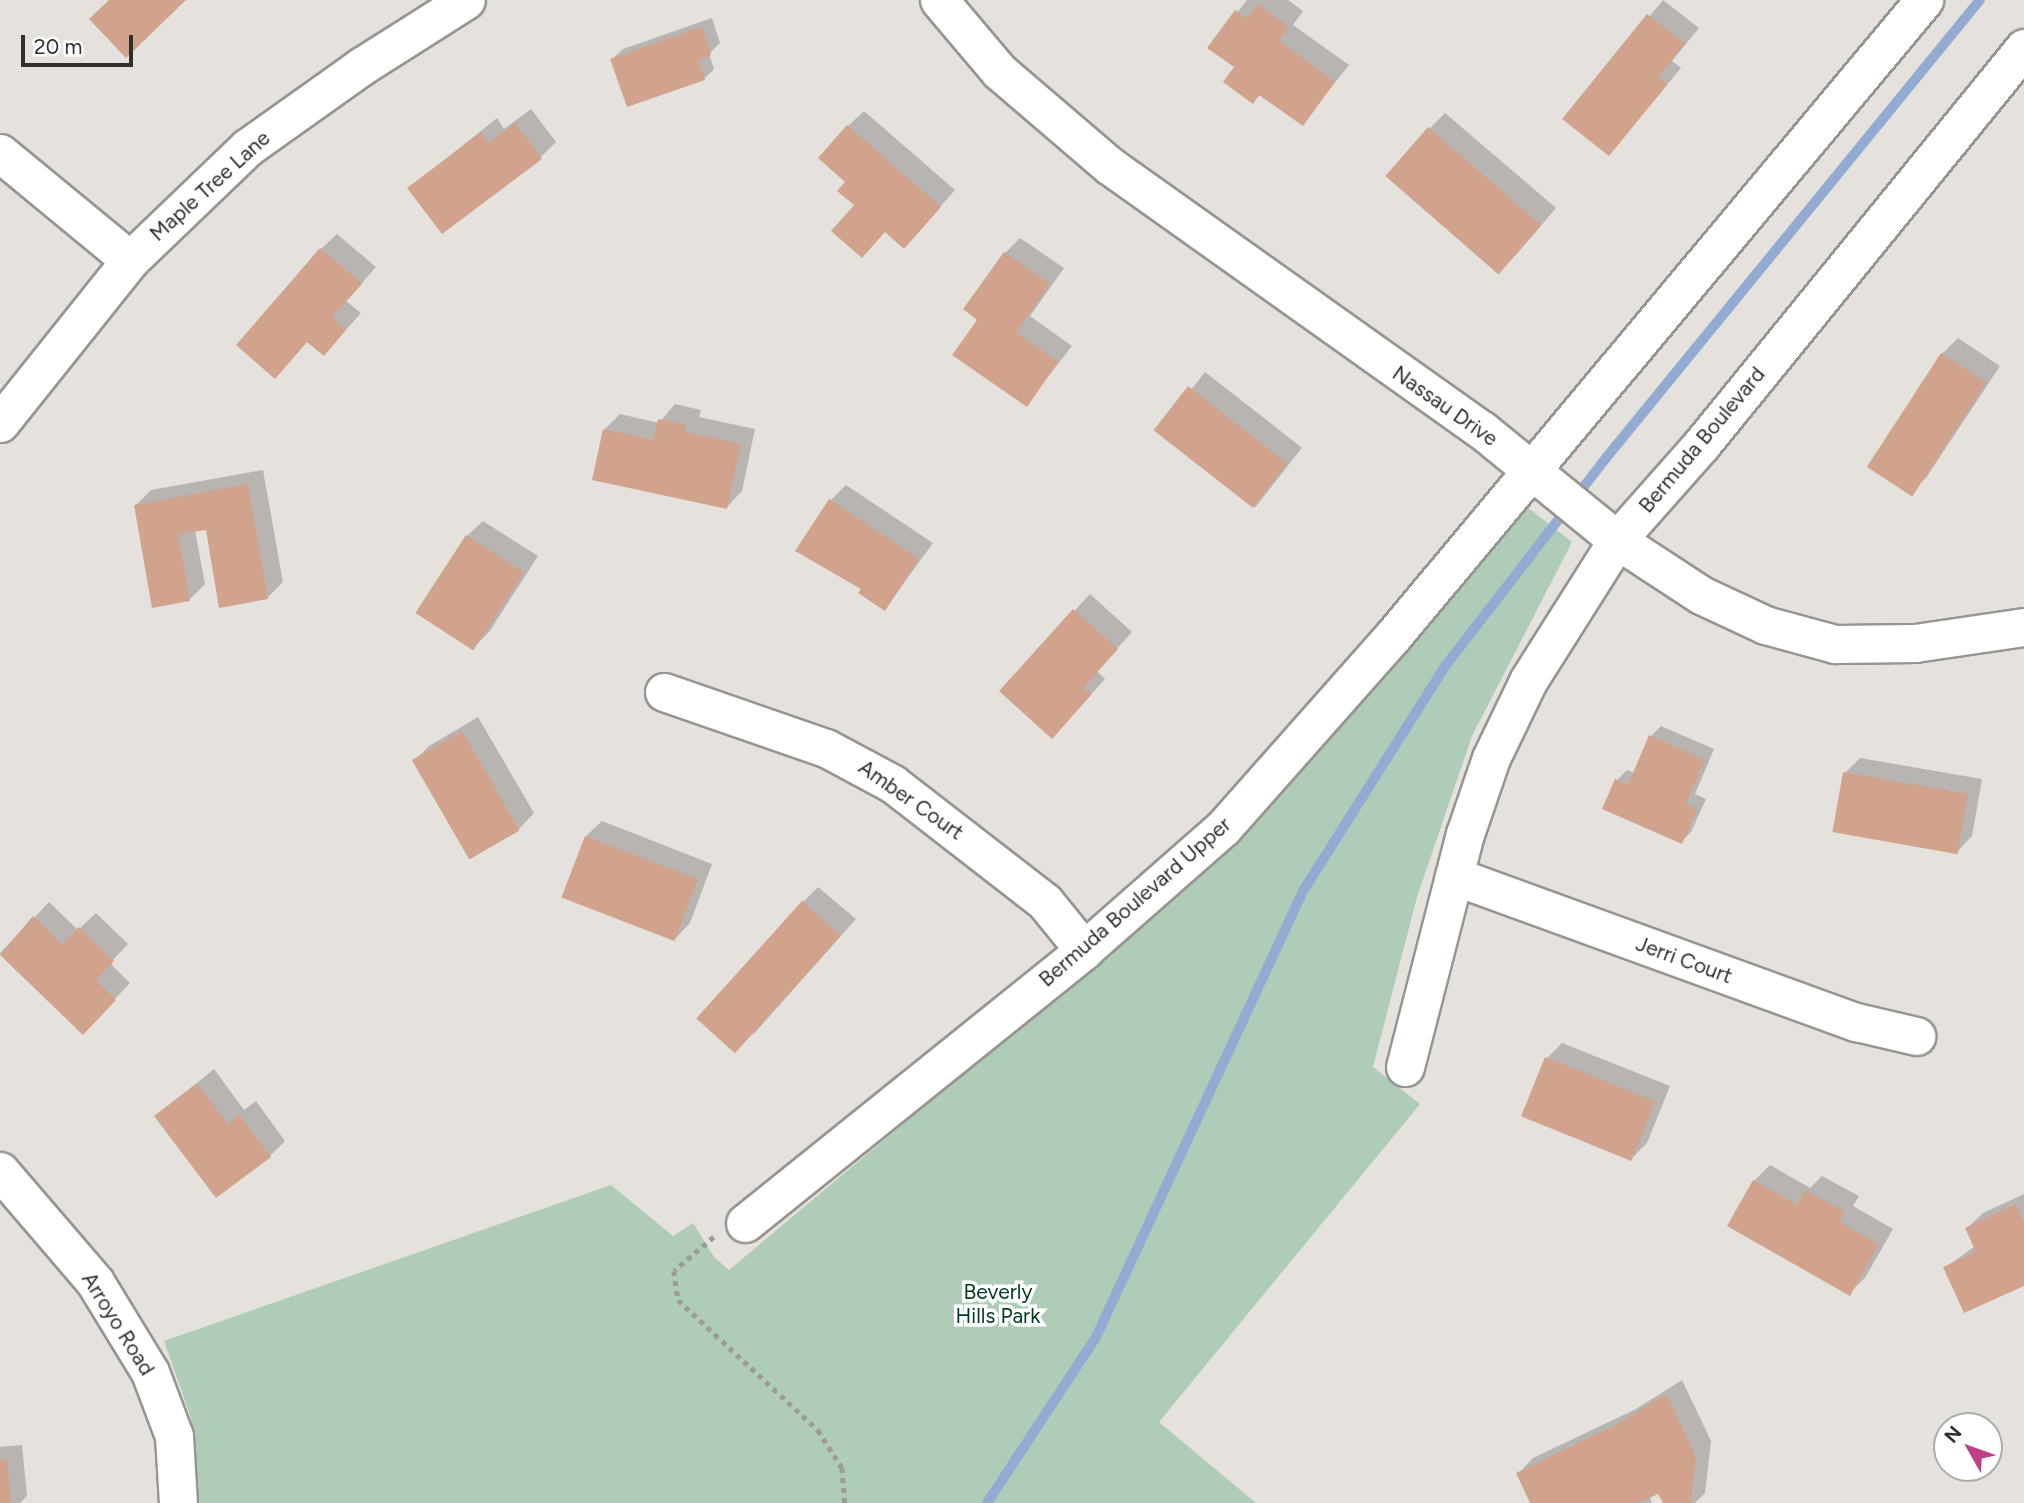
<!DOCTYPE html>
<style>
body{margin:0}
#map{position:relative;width:2024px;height:1503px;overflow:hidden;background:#e5e2de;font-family:Figtree,sans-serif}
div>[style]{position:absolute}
.green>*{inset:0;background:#aeccb8}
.shadow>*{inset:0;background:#0003;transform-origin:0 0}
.stream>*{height:10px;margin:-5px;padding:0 5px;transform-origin:5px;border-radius:5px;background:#93abd3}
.building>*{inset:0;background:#d1a38c;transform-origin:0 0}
.path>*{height:4.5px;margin-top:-2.25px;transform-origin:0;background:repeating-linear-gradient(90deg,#9d9b98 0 5px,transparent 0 10px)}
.roads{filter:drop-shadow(2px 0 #989591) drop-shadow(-2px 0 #989591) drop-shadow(0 2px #989591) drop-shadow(0 -2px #989591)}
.minor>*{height:37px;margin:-18.5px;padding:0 18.5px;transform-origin:18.5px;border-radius:18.5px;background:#fff}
span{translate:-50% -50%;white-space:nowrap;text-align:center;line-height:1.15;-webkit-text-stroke:7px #fff;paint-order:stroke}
.street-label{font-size:21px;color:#302f2e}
.park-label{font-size:21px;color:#013c20}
.north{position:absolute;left:1933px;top:1412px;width:70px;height:70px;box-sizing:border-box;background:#fff;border:2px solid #acacab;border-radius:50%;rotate:310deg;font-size:19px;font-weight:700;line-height:28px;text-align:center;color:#302f2e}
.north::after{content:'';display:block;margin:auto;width:24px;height:32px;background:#bf3f89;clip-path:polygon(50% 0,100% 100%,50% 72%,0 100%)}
.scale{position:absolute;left:21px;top:35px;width:112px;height:32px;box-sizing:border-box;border:4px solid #302f2e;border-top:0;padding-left:9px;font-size:21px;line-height:24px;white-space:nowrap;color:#302f2e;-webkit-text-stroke:5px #fff;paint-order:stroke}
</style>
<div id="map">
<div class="green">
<i style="clip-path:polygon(1518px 500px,1572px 542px,1472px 736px,1417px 897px,1373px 1067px,1420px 1104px,1159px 1422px,1256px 1503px,198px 1503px,191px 1418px,164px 1341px,611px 1185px,673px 1236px,693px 1223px,714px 1257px,729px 1270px,1120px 942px)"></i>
</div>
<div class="shadow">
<i style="clip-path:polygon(1247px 0,1288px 0,1303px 11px,1293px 25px,1349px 65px,1302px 124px,1261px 94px,1253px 102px,1237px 67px,1210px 47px)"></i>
<i style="clip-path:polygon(1663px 0,1699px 28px,1672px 61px,1681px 68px,1609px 154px,1565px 119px)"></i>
<i style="clip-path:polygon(712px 18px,720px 43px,709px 54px,714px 69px,704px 79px,612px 59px,623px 49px)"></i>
<i style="clip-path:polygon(531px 109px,556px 142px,540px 158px,410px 188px,497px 118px,504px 129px)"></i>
<i style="clip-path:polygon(864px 111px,955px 190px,919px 231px,856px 205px,847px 181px,848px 126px)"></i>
<i style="clip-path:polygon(1445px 113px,1556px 208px,1515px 256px,1429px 129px)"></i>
<i style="clip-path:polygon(337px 234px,376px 267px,346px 301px,361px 313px,324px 354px,308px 341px,275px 377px,321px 249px)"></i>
<i style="clip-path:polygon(1020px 238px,1064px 268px,1030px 316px,1072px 346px,1026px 405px,979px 319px,1005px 253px)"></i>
<i style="clip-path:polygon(1958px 338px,2000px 366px,1926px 478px,1910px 493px,1868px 465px,1942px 354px)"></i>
<i style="left:1205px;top:372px;width:123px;height:76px;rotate:38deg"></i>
<i style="clip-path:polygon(675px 404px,701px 410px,699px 417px,755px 429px,742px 491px,727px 507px,604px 430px,620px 414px,659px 423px)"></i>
<i style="clip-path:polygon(263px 470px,283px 582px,267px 598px,207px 527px,195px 530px,205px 584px,189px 600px,136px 505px,151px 490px)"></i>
<i style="clip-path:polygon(846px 485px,933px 543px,885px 609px,864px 588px,831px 500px)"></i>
<i style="clip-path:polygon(483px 521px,538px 556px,489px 632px,474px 647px,467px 536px)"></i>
<i style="clip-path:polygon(1090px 594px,1132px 632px,1097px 671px,1105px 679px,1067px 721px,1001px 691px)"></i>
<i style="clip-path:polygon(478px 717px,534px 813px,519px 829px,414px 761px,429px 746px)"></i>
<i style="clip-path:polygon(1661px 726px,1714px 749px,1695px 794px,1706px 799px,1691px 832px,1681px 842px,1617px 780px,1627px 770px,1635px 773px,1651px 736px)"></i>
<i style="clip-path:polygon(1860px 758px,1982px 779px,1972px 836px,1957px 852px,1845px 773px)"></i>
<i style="clip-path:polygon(602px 821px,712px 864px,690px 923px,675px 939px,586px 836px)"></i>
<i style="clip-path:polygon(818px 887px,856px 919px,752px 1036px,803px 902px)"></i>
<i style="clip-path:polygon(49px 902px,78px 930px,96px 913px,128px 944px,110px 963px,130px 983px,83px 1033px,0 953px)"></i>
<i style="clip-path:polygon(1562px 1043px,1670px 1086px,1647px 1143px,1632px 1158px,1547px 1058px)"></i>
<i style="clip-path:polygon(214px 1069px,244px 1110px,256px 1101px,285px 1141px,270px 1156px,157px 1116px)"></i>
<i style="clip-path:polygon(1770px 1165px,1810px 1188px,1822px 1176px,1859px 1196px,1853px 1206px,1893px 1229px,1865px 1278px,1849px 1293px,1754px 1181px)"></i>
<i style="clip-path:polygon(2024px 1194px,2024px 1284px,1945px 1268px,1975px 1246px,1967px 1228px,1983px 1213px)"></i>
<i style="clip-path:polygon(1682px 1380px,1711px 1441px,1705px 1493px,1695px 1503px,1665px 1503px,1659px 1491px,1649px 1496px,1652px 1503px,1532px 1503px,1518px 1474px,1533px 1458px,1636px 1409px)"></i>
<i style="clip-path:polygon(22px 1445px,27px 1496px,20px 1503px,0 1503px,0 1447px)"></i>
</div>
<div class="stream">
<i style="left:987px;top:1503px;width:199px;rotate:-56.7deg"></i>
<i style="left:1096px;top:1337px;width:492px;rotate:-65.1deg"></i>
<i style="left:1303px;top:891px;width:267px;rotate:-57.7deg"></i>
<i style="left:1446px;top:665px;width:262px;rotate:-52.3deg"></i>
<i style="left:1606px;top:458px;width:591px;rotate:-50.77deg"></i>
</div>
<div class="building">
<i style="clip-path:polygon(109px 0,186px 0,126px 58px,89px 19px)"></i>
<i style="clip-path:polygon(1258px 4px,1289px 27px,1279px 41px,1335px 82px,1303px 126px,1259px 95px,1253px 104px,1223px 82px,1234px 67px,1207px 48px,1235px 10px,1247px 19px)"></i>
<i style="clip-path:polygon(1647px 14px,1685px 44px,1658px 77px,1667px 85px,1609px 156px,1562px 119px)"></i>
<i style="clip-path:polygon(702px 27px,711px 55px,698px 60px,705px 80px,627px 107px,610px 59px)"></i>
<i style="clip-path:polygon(515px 123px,542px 159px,442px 234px,407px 188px,481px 132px,488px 143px)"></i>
<i style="clip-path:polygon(847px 125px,941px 207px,904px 249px,885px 232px,862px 258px,831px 231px,854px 205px,837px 191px,845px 182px,818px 158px)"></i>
<i style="left:1428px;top:127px;width:150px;height:65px;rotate:41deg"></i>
<i style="clip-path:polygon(320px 248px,362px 284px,332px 317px,346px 330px,324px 356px,307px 342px,275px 379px,236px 345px)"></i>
<i style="clip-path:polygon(1004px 252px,1050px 284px,1016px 332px,1058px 362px,1027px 407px,952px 355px,977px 320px,963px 309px)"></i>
<i style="left:1941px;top:353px;width:54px;height:136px;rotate:33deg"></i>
<i style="left:1188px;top:386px;width:126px;height:56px;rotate:38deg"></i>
<i style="clip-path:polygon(658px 419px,686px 425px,685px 432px,741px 444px,727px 509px,592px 480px,603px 429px,653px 440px)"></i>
<i style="clip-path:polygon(248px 484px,268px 599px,219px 608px,206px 530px,178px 534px,190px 601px,152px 608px,134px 505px)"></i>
<i style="clip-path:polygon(829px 499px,919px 559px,885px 611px,858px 593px,861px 589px,795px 551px)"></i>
<i style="left:466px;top:535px;width:69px;height:93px;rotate:33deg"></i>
<i style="clip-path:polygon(1073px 609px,1118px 649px,1083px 688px,1091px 695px,1052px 739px,999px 691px)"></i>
<i style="left:462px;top:731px;width:115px;height:58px;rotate:60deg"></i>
<i style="clip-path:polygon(1649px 735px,1705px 760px,1686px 804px,1697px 809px,1682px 844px,1602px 809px,1615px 779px,1628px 785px)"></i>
<i style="left:1843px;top:772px;width:127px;height:61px;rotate:10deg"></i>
<i style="left:585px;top:836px;width:121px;height:66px;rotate:21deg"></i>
<i style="left:802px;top:901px;width:52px;height:158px;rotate:42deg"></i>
<i style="clip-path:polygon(33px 916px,62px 945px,79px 927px,114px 961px,96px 980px,116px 1000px,83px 1035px,0 955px)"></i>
<i style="left:1545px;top:1057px;width:119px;height:64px;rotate:22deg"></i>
<i style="clip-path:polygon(197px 1083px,228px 1124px,239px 1115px,271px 1157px,216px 1198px,154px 1116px)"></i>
<i style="clip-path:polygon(1753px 1180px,1797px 1205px,1805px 1190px,1845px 1212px,1839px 1222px,1879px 1244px,1850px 1296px,1727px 1226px)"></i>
<i style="clip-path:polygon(2016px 1204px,2024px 1223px,2024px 1286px,1964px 1313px,1943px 1267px,1976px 1252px,1965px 1228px)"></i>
<i style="clip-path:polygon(1666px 1394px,1696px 1457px,1691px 1503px,1663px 1503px,1658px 1494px,1639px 1503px,1530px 1503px,1516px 1473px,1618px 1424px)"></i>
<i style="clip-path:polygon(7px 1459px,11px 1503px,0 1503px,0 1460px)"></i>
</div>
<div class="path">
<i style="left:714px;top:1237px;width:52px;rotate:139.6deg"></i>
<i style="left:674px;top:1271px;width:29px;rotate:82deg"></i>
<i style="left:678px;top:1300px;width:191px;rotate:42.9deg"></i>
<i style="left:818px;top:1430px;width:45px;rotate:57.7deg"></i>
<i style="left:842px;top:1468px;width:35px;rotate:85deg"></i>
</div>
<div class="roads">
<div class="minor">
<i style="left:939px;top:0;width:93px;rotate:49.8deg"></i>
<i style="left:999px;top:71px;width:146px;rotate:40.6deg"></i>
<i style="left:1110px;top:166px;width:456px;rotate:35.4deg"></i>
<i style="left:1482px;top:430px;width:174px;rotate:39.2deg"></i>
<i style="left:1617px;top:540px;width:100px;rotate:33.2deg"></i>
<i style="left:1701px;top:595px;width:71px;rotate:25.1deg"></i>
<i style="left:1765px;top:625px;width:73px;rotate:15.2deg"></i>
<i style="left:1835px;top:644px;width:80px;rotate:-0.7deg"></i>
<i style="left:1915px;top:643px;width:110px;rotate:-8.4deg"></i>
<i style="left:0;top:153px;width:168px;rotate:39.5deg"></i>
<i style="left:0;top:423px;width:208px;rotate:-51.4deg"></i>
<i style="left:130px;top:260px;width:163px;rotate:-43.8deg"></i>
<i style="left:248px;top:147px;width:140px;rotate:-35.4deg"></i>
<i style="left:362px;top:66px;width:123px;rotate:-32.4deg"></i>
<i style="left:664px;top:692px;width:171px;rotate:19.1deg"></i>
<i style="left:826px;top:748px;width:76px;rotate:28.2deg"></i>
<i style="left:893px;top:784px;width:192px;rotate:37.8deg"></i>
<i style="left:1045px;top:902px;width:62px;rotate:50.9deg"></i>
<i style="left:1454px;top:876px;width:428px;rotate:20deg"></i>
<i style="left:1856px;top:1022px;width:62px;rotate:13.1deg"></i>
<i style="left:1405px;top:1067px;width:241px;rotate:-75.6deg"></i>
<i style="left:1465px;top:834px;width:80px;rotate:-71.1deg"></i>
<i style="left:1491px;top:758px;width:85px;rotate:-64.3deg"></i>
<i style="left:1528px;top:681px;width:167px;rotate:-57.7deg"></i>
<i style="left:1617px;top:540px;width:127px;rotate:-48.5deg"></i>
<i style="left:1701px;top:445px;width:512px;rotate:-50.87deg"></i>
<i style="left:0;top:1171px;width:146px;rotate:49.4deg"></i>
<i style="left:95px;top:1282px;width:105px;rotate:58.6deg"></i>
<i style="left:150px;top:1372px;width:68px;rotate:69.4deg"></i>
<i style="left:174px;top:1436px;width:67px;rotate:86.6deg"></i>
<i style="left:745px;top:1223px;width:435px;rotate:-38.8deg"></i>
<i style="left:1084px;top:950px;width:185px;rotate:-41.3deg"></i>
<i style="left:1223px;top:828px;width:256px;rotate:-48.5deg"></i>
<i style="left:1393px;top:636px;width:829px;rotate:-50.14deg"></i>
</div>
</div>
<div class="street-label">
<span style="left:210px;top:186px;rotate:-42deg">Maple Tree Lane</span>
<span style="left:1445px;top:406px;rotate:35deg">Nassau Drive</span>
<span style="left:1702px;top:440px;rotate:-50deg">Bermuda Boulevard</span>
<span style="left:911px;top:800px;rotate:35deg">Amber Court</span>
<span style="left:1135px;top:902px;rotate:-41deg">Bermuda Boulevard Upper</span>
<span style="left:1684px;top:960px;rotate:20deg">Jerri Court</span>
<span style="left:118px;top:1324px;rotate:58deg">Arroyo Road</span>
</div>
<div class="park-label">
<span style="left:998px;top:1304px">Beverly<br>Hills Park</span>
</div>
<div class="north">N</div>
<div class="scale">20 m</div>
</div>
